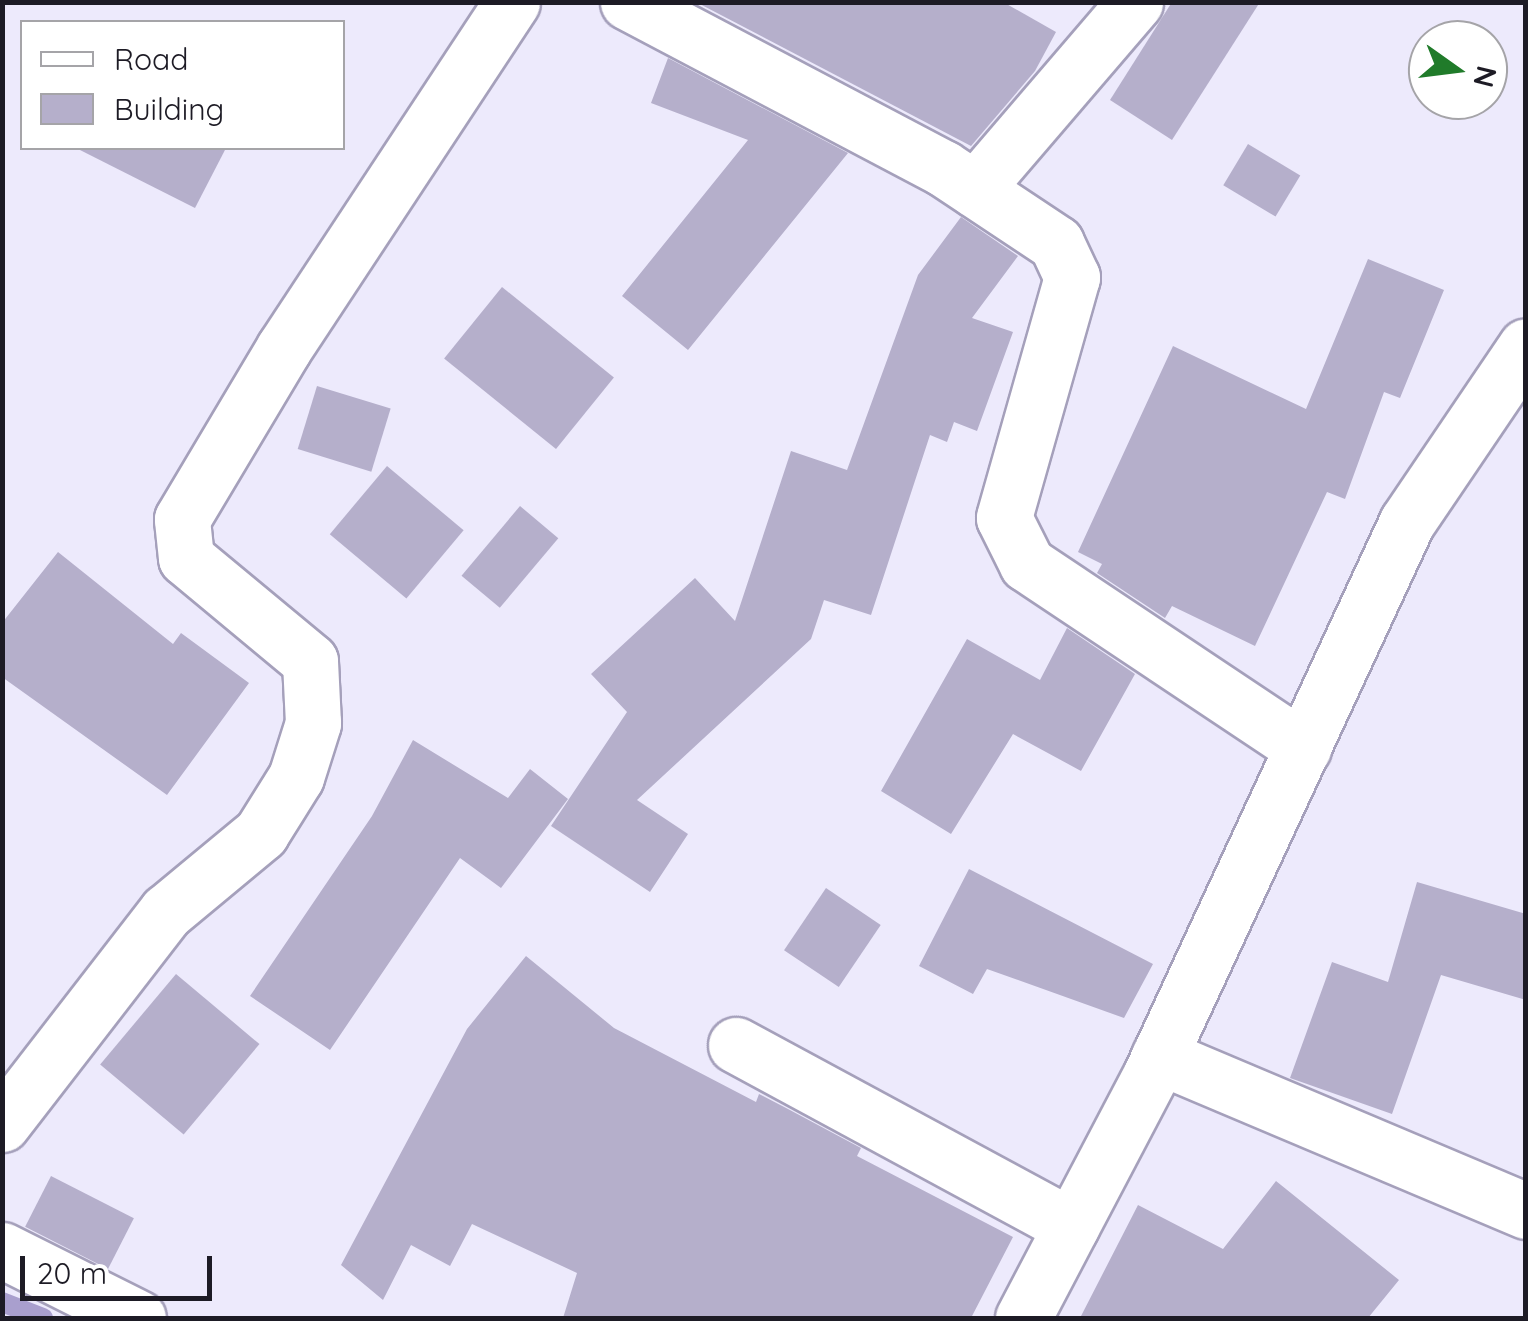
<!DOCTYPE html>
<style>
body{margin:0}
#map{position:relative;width:1528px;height:1321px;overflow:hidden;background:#edeafc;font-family:Quicksand,sans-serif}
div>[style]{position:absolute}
.stream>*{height:20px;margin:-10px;padding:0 10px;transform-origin:10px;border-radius:10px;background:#a99fce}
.building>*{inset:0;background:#b5afcb;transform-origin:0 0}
.roads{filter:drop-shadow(2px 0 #a5a0bb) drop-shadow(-2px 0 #a5a0bb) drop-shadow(0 2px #a5a0bb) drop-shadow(0 -2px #a5a0bb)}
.minor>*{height:55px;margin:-27.5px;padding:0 27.5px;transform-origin:27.5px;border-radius:27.5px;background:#fff}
span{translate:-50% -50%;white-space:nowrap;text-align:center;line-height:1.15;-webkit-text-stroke:8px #fff;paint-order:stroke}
.frame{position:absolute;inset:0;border:5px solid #1d1b25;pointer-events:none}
.legend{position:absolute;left:20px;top:20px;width:325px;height:130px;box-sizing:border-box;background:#fff;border:2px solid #a5a4a8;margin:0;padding:12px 18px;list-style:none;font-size:30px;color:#1d1b25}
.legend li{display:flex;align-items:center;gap:20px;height:50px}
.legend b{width:50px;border:2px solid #a5a4a8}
.north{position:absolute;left:1408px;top:20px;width:100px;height:100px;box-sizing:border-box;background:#fff;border:2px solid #a5a4a8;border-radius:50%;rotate:104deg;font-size:28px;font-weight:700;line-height:40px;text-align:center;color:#1d1b25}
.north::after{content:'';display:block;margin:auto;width:35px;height:45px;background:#207b2a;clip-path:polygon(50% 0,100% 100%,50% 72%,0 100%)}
.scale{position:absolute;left:20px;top:1256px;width:192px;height:45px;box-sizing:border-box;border:5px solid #1d1b25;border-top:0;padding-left:12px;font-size:30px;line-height:35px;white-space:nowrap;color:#1d1b25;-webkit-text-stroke:8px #fff;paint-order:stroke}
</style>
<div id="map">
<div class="stream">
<i style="left:2px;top:1302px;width:44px;rotate:21.3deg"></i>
</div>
<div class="building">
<i style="clip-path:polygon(696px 2px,1003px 2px,1056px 32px,1035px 71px,971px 146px)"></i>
<i style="clip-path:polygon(1172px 2px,1260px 2px,1172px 140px,1110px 100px)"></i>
<i style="clip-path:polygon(668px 58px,848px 153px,688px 350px,622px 296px,748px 140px,651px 103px)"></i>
<i style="left:1248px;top:144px;width:61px;height:48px;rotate:31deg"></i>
<i style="clip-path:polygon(76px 148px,226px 148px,195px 208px)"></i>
<i style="clip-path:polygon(961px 217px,1018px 256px,972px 318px,1013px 332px,977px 431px,954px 422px,947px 442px,930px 435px,871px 615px,824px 600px,811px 639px,637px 800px,688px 834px,650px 892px,551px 826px,627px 712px,591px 674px,695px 578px,735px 621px,791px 451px,847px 470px,918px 275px)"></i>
<i style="clip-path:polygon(1368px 259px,1444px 290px,1400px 398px,1384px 392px,1345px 499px,1327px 492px,1255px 646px,1172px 606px,1165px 618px,1097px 573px,1102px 564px,1078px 552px,1173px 346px,1306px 409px)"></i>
<i style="left:502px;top:287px;width:144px;height:92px;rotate:39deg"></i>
<i style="left:317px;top:386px;width:77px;height:66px;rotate:17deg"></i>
<i style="left:387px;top:466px;width:100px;height:89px;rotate:40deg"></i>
<i style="left:520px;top:506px;width:50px;height:91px;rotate:40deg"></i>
<i style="clip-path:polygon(58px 552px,173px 644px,181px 633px,249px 683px,167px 795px,2px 677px,2px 623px)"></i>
<i style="clip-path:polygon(1067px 628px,1135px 674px,1081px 771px,1013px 734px,951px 834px,881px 791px,967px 639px,1040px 680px)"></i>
<i style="clip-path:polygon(413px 740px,508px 798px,530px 769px,568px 799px,501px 888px,460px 858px,330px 1050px,250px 996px,372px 816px)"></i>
<i style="clip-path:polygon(969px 869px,1153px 964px,1124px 1018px,987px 969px,973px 994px,919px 966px)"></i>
<i style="clip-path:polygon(1417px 882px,1526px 914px,1526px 1000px,1441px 975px,1392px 1114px,1290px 1078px,1332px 962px,1388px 982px)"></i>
<i style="left:826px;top:888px;width:66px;height:75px;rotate:34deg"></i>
<i style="clip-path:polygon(526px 956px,614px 1028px,756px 1102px,759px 1094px,788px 1109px,861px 1148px,857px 1156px,1013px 1237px,971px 1318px,563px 1318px,577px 1273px,472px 1224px,450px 1266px,411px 1245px,383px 1300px,341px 1265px,467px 1029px)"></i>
<i style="left:176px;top:974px;width:109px;height:118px;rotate:40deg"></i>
<i style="left:51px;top:1176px;width:93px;height:57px;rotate:27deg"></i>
<i style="clip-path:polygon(1276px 1181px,1399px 1280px,1368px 1318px,1080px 1318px,1138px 1205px,1223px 1249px)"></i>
</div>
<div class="roads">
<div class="minor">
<i style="left:628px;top:2px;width:356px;rotate:27.8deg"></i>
<i style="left:943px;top:168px;width:136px;rotate:33.6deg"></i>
<i style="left:1056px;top:243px;width:38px;rotate:65deg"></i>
<i style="left:1072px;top:277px;width:250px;rotate:105.8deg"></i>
<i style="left:1004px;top:518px;width:51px;rotate:63.4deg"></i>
<i style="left:1027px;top:564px;width:332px;rotate:33.7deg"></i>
<i style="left:975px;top:189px;width:246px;rotate:-49.4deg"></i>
<i style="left:736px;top:1045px;width:381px;rotate:28.4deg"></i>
<i style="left:1159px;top:1056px;width:398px;rotate:22.9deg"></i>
<i style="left:2px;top:1124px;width:268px;rotate:-52.3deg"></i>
<i style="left:166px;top:912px;width:124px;rotate:-39.7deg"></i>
<i style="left:261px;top:833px;width:66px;rotate:-58deg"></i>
<i style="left:296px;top:777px;width:57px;rotate:-72.5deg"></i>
<i style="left:313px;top:723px;width:62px;rotate:-92.8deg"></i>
<i style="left:310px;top:661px;width:161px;rotate:-140.3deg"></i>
<i style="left:186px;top:558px;width:39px;rotate:-96deg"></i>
<i style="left:182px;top:519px;width:199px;rotate:-59.2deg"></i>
<i style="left:284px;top:348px;width:414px;rotate:-56.6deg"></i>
<i style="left:2px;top:1250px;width:152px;rotate:26.6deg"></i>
<i style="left:1023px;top:1318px;width:278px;rotate:-62.3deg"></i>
<i style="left:1152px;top:1072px;width:606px;rotate:-65.13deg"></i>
<i style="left:1407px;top:522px;width:212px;rotate:-55.9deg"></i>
</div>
</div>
<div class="frame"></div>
<ul class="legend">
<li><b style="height:12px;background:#fff"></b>Road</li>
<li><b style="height:28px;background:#b5afcb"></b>Building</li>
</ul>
<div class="north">N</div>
<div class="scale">20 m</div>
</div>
